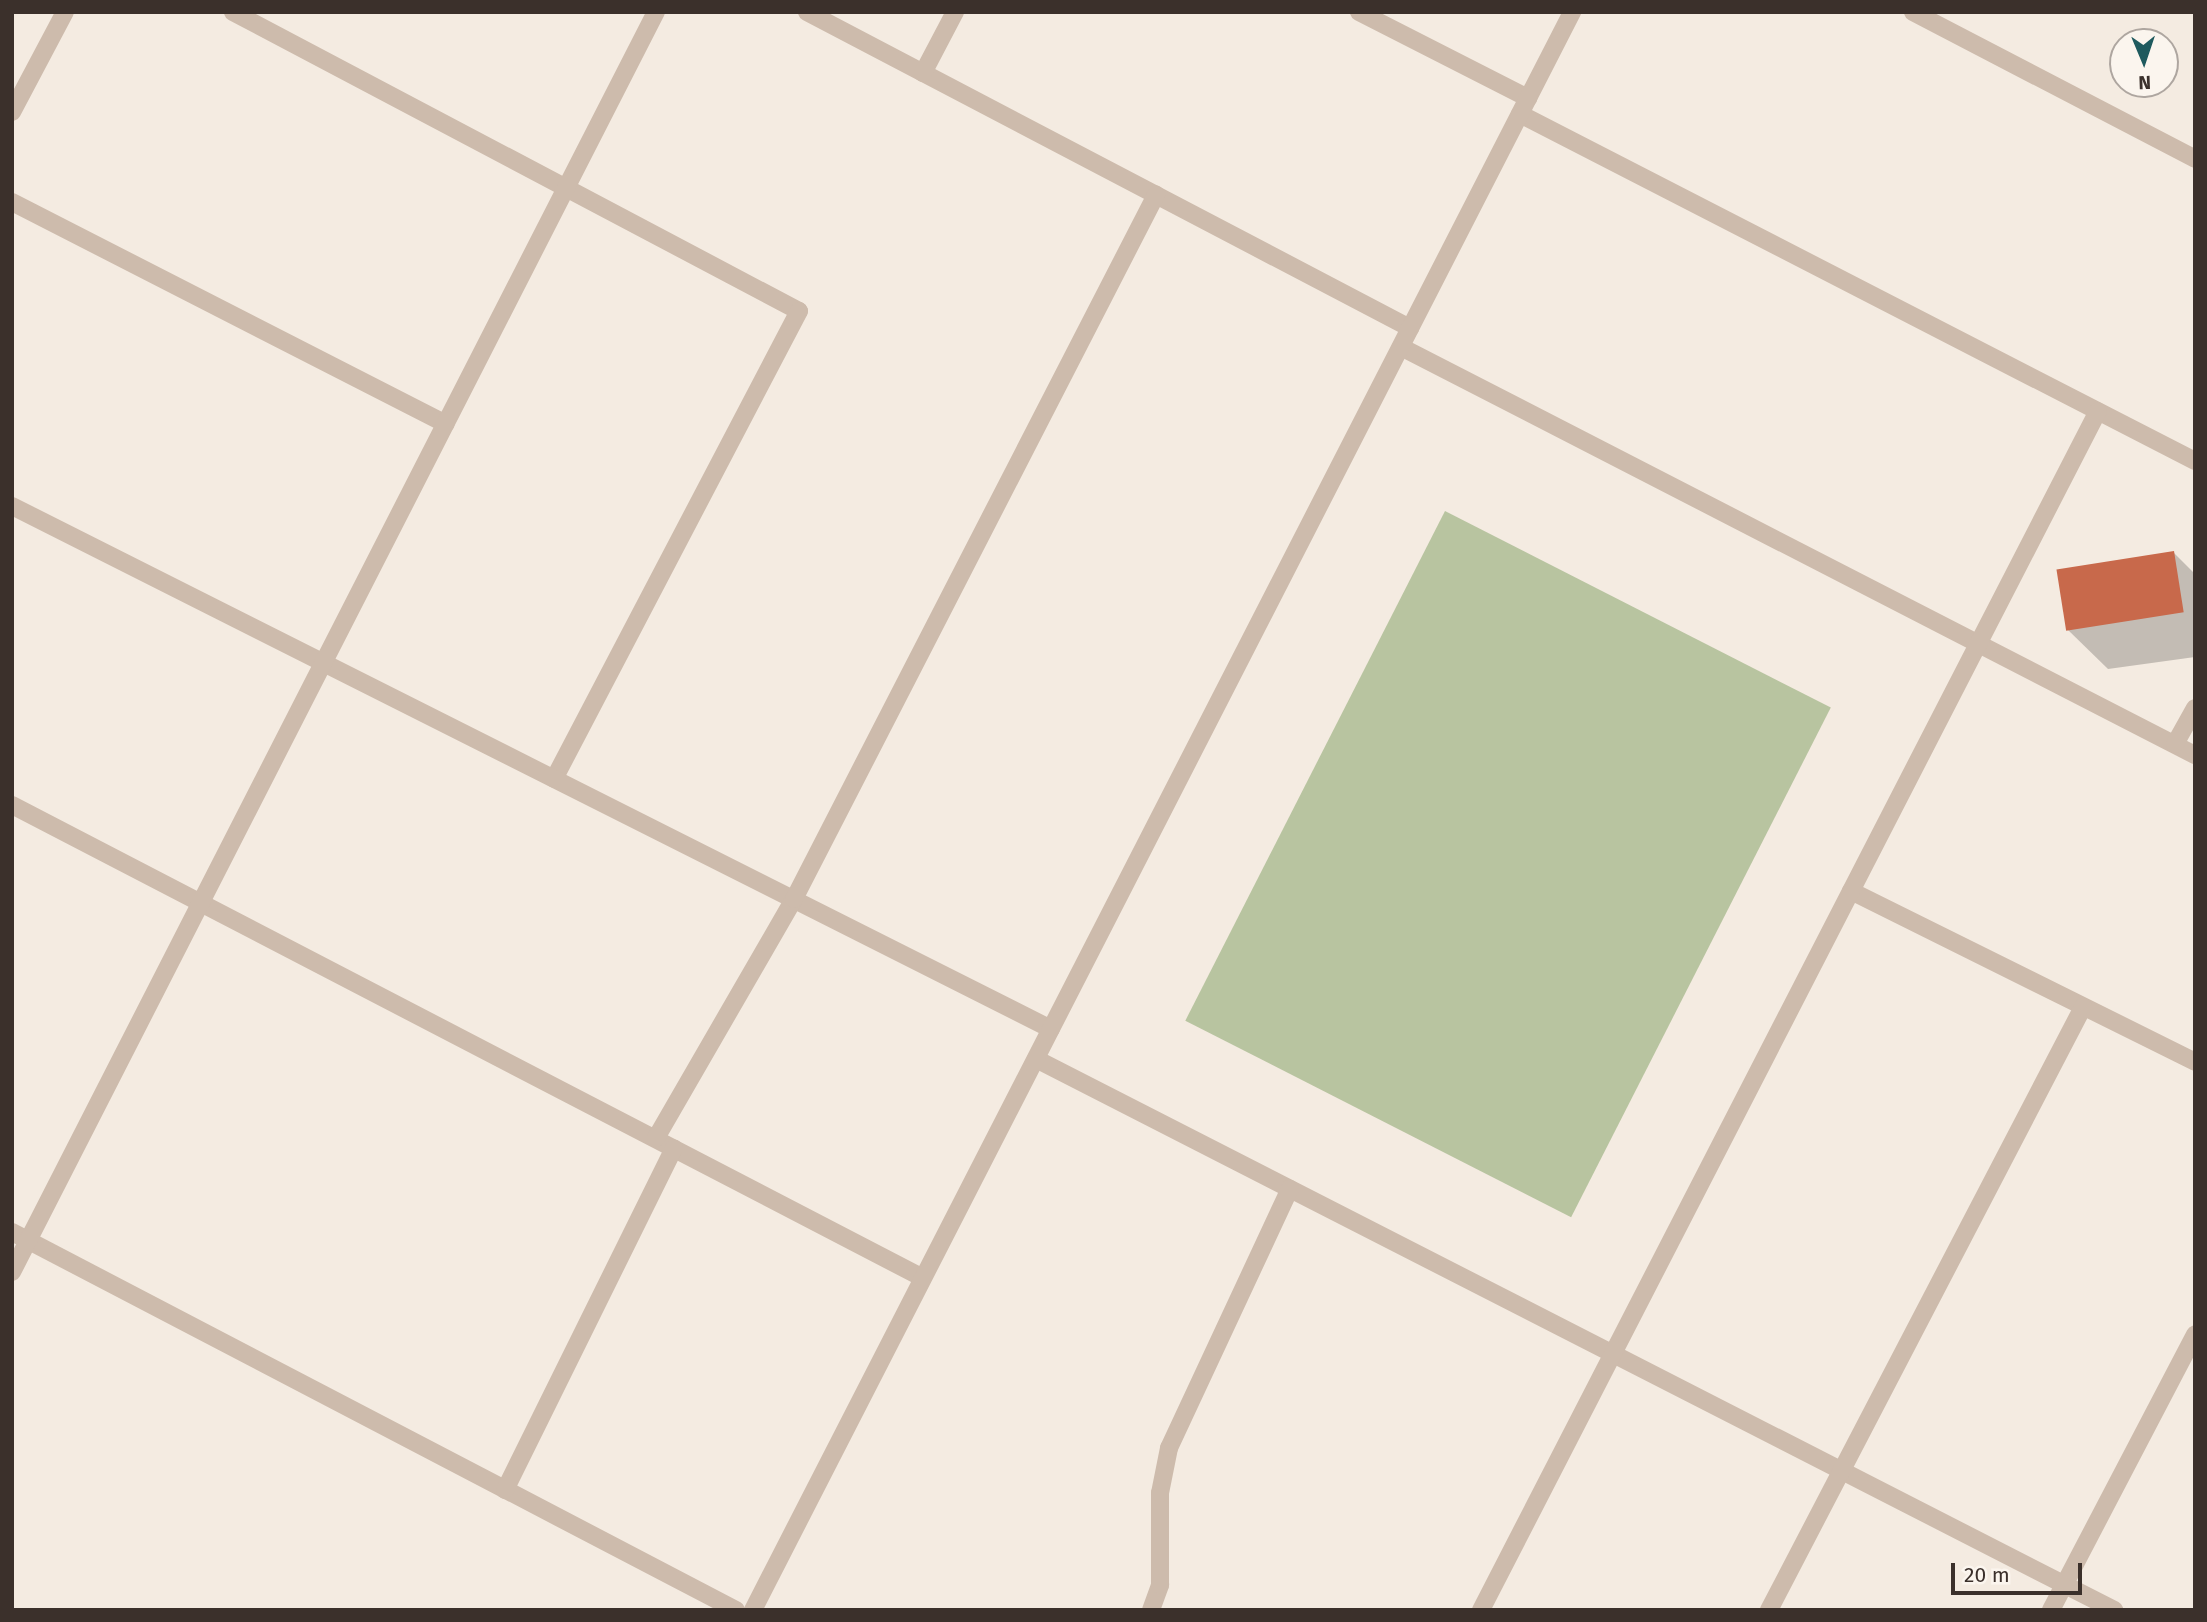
<!DOCTYPE html>
<style>
body{margin:0}
#map{position:relative;width:2207px;height:1622px;overflow:hidden;background:#f4ebe1;font-family:"Fira Sans",sans-serif}
div>[style]{position:absolute}
.green>*{inset:0;background:#b8c4a0;transform-origin:0 0}
.shadow>*{inset:0;background:#0003}
.building>*{inset:0;background:#c8694b;transform-origin:0 0}
.minor>*{height:18px;margin:-9px;padding:0 9px;transform-origin:9px;border-radius:9px;background:#cdbbac}
span{translate:-50% -50%;white-space:nowrap;text-align:center;line-height:1.15;-webkit-text-stroke:5px #fbf5ee;paint-order:stroke}
.frame{position:absolute;inset:0;border:14px solid #3b302b;pointer-events:none}
.north{position:absolute;left:2109px;top:28px;width:70px;height:70px;box-sizing:border-box;background:#fbf5ee;border:2px solid #aea6a0;border-radius:50%;rotate:178deg;font-size:19px;font-weight:700;line-height:28px;text-align:center;color:#3b302b}
.north::after{content:'';display:block;margin:auto;width:24px;height:32px;background:#1f5a5e;clip-path:polygon(50% 0,100% 100%,50% 72%,0 100%)}
.scale{position:absolute;left:1951px;top:1563px;width:131px;height:32px;box-sizing:border-box;border:4px solid #3b302b;border-top:0;padding-left:9px;font-size:21px;line-height:24px;white-space:nowrap;color:#3b302b;-webkit-text-stroke:5px #fbf5ee;paint-order:stroke}
</style>
<div id="map">
<div class="green">
<i style="left:1445px;top:511px;width:433px;height:572px;rotate:27deg"></i>
</div>
<div class="shadow">
<i style="clip-path:polygon(2174px 553px,2195px 574px,2195px 657px,2108px 669px,2067px 629px)"></i>
</div>
<div class="building">
<i style="left:2174px;top:551px;width:62px;height:119px;rotate:81deg"></i>
</div>
<div class="minor">
<i style="left:233px;top:12px;width:640px;rotate:27.85deg"></i>
<i style="left:799px;top:311px;width:528px;rotate:117.63deg"></i>
<i style="left:807px;top:12px;width:681px;rotate:27.66deg"></i>
<i style="left:1359px;top:12px;width:190px;rotate:27deg"></i>
<i style="left:1913px;top:12px;width:318px;rotate:27.5deg"></i>
<i style="left:923px;top:73px;width:69px;rotate:-62.3deg"></i>
<i style="left:12px;top:112px;width:113px;rotate:-62.1deg"></i>
<i style="left:1520px;top:114px;width:759px;rotate:27.21deg"></i>
<i style="left:12px;top:202px;width:487px;rotate:27.1deg"></i>
<i style="left:1401px;top:347px;width:893px;rotate:27.2deg"></i>
<i style="left:12px;top:506px;width:1163px;rotate:26.72deg"></i>
<i style="left:2175px;top:744px;width:41px;rotate:-60.9deg"></i>
<i style="left:12px;top:805px;width:1026px;rotate:27.44deg"></i>
<i style="left:1851px;top:891px;width:384px;rotate:26.4deg"></i>
<i style="left:1036px;top:1059px;width:1211px;rotate:27.07deg"></i>
<i style="left:656px;top:1138px;width:276px;rotate:-60deg"></i>
<i style="left:794px;top:899px;width:792px;rotate:-62.79deg"></i>
<i style="left:12px;top:1232px;width:817px;rotate:27.57deg"></i>
<i style="left:12px;top:1272px;width:1415px;rotate:-62.93deg"></i>
<i style="left:505px;top:1490px;width:381px;rotate:-63.7deg"></i>
<i style="left:753px;top:1610px;width:1796px;rotate:-62.86deg"></i>
<i style="left:1151px;top:1610px;width:27px;rotate:-70deg"></i>
<i style="left:1160px;top:1585px;width:92px;rotate:-90deg"></i>
<i style="left:1160px;top:1493px;width:46px;rotate:-78.7deg"></i>
<i style="left:1169px;top:1448px;width:286px;rotate:-65deg"></i>
<i style="left:1481px;top:1610px;width:1348px;rotate:-62.77deg"></i>
<i style="left:1769px;top:1610px;width:680px;rotate:-62.49deg"></i>
<i style="left:2051px;top:1610px;width:311px;rotate:-62.4deg"></i>
</div>
<div class="frame"></div>
<div class="north">N</div>
<div class="scale">20 m</div>
</div>
